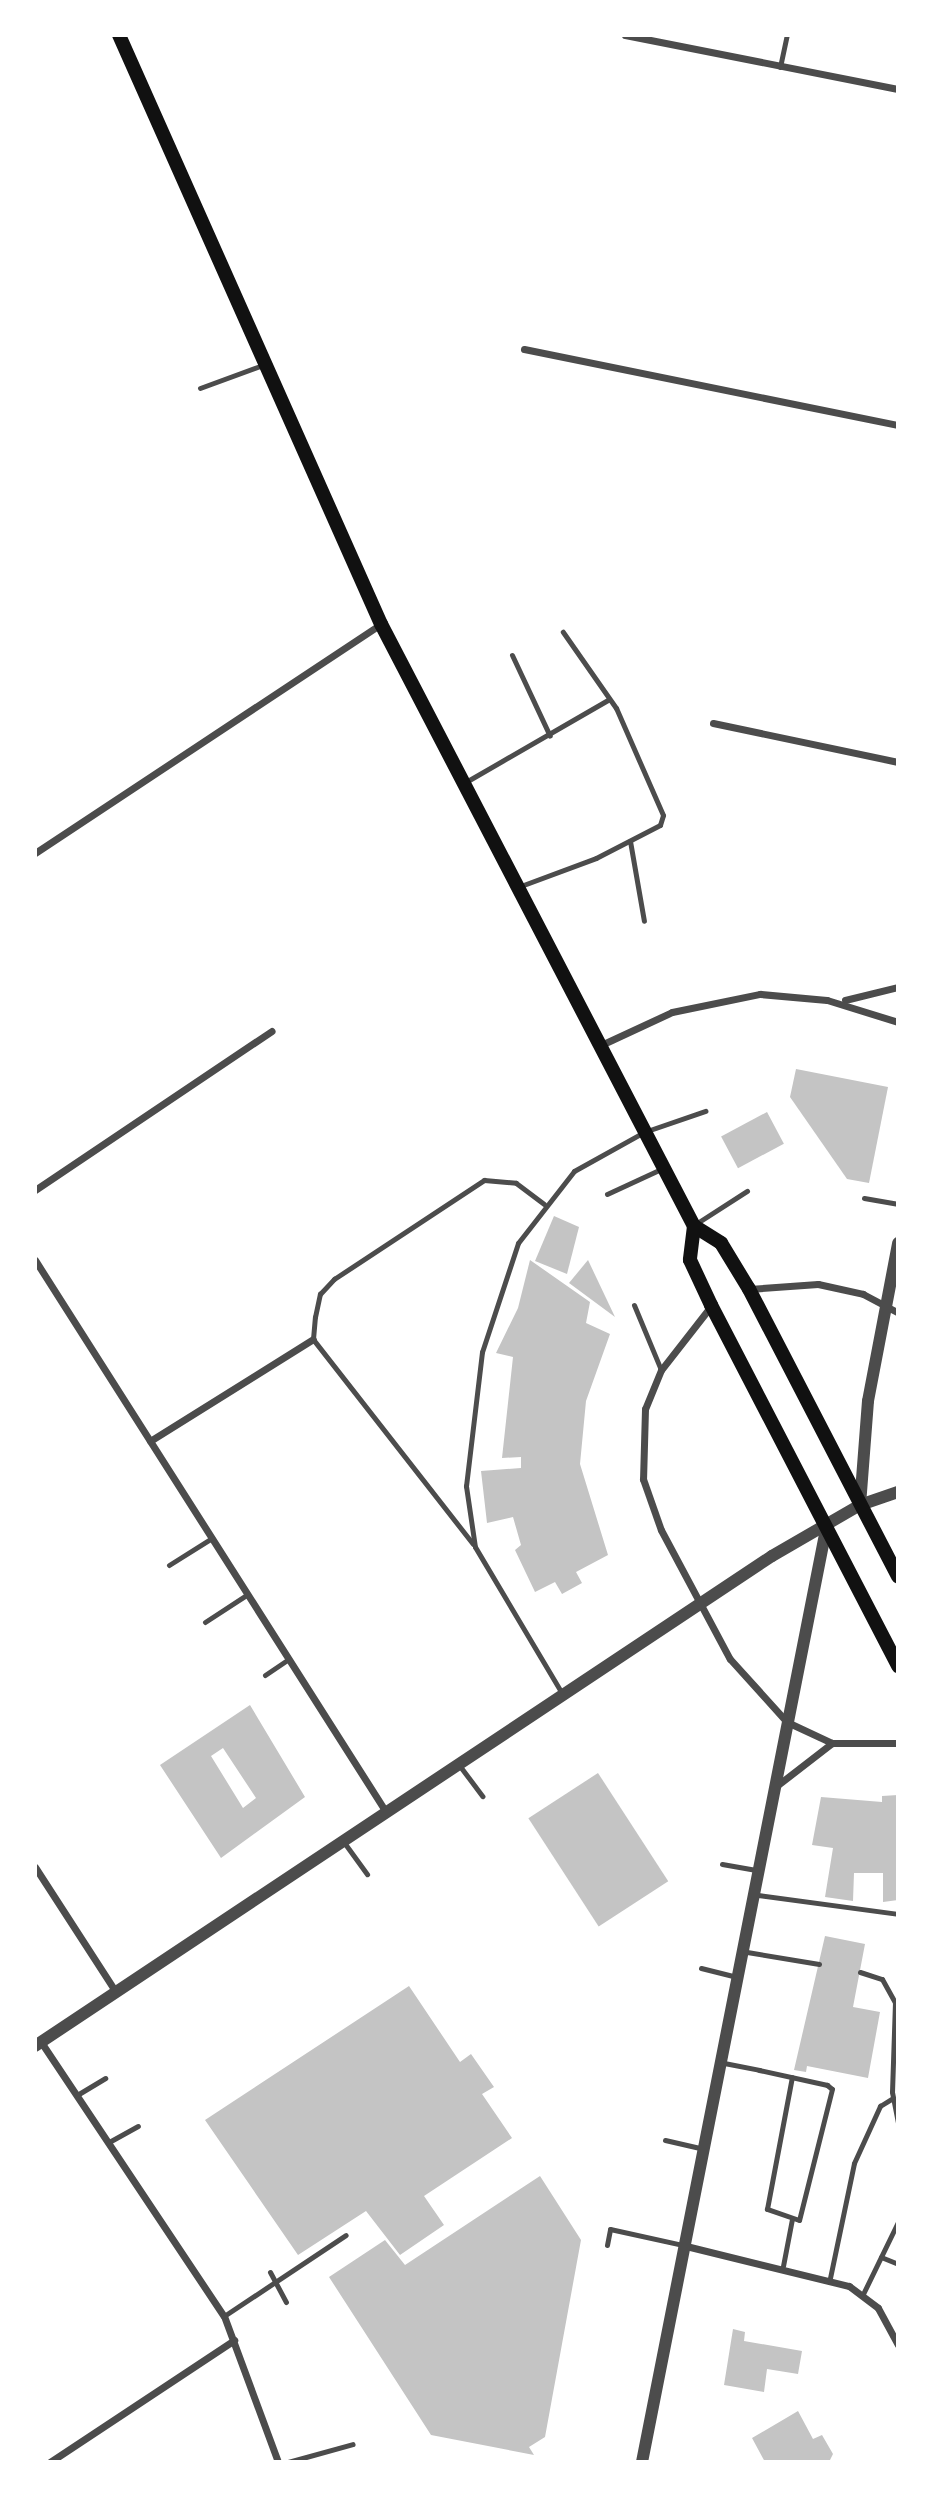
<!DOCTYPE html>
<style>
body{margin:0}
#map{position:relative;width:933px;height:2497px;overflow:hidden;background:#fff;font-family:"Noto Sans",sans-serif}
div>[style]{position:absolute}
.building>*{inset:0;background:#c4c4c4;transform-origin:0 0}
.service>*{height:5px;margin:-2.5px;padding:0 2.5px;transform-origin:2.5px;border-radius:2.5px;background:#4c4c4c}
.minor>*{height:7px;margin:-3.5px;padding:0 3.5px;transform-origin:3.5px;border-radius:3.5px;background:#4c4c4c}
.tertiary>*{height:12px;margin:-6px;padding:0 6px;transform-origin:6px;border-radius:6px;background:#4c4c4c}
.secondary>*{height:14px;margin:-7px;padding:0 7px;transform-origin:7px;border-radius:7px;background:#111}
span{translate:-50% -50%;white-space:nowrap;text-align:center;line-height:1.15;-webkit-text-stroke:7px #fff;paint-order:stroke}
.frame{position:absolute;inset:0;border:37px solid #fff;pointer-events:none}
</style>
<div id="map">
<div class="building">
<i style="clip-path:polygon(796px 1069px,888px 1087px,869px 1183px,847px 1179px,790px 1097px)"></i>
<i style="left:767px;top:1112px;width:36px;height:52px;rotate:62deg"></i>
<i style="clip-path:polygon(554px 1216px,579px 1227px,567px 1274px,535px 1261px)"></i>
<i style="clip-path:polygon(530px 1260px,590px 1302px,586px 1323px,610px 1334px,586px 1401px,580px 1464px,608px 1555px,576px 1572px,582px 1583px,562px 1594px,555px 1582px,535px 1592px,515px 1550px,521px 1545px,513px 1517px,487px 1523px,481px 1471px,521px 1468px,521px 1457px,502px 1458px,513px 1357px,496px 1353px,518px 1308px)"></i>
<i style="clip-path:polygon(588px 1260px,615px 1317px,569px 1283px)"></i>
<i style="clip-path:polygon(evenodd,250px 1705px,305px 1797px,221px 1858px,160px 1765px,250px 1705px,223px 1748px,256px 1798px,243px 1808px,211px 1756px,223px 1748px)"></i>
<i style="left:598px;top:1773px;width:129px;height:83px;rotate:57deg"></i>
<i style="clip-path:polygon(898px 1795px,898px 1900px,883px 1902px,883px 1873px,854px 1873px,853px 1901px,825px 1897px,833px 1848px,812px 1845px,821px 1797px,882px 1802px,882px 1796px)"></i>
<i style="clip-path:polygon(825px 1936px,865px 1944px,853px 2007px,880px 2012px,868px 2078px,807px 2066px,806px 2072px,794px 2070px)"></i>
<i style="clip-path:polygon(409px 1986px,460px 2062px,471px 2054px,494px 2087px,482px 2094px,512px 2138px,424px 2196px,444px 2225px,400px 2255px,366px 2211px,298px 2255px,205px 2120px)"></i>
<i style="clip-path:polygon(540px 2176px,581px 2240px,545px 2437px,529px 2447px,534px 2455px,431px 2435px,329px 2277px,385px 2240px,405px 2265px)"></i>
<i style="clip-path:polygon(733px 2329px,745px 2332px,744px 2341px,802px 2351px,798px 2374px,767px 2369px,764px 2392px,724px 2385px)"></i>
<i style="clip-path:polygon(798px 2411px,813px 2439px,822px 2435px,833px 2454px,829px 2462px,765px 2462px,752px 2438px)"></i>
</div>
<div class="service">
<i style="left:780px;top:67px;width:33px;rotate:-78deg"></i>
<i style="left:200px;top:388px;width:67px;rotate:-20.1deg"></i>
<i style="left:512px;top:655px;width:89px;rotate:64.9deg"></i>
<i style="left:464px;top:783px;width:166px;rotate:-30deg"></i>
<i style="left:630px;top:841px;width:81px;rotate:80.1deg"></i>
<i style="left:518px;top:887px;width:83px;rotate:-20.4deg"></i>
<i style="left:596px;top:858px;width:72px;rotate:-27.3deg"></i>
<i style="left:660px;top:825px;width:10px;rotate:-73deg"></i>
<i style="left:663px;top:815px;width:117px;rotate:-113.7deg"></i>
<i style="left:616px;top:708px;width:93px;rotate:-124.9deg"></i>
<i style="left:607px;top:1194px;width:62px;rotate:-24.9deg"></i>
<i style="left:864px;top:1198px;width:35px;rotate:10deg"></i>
<i style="left:694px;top:1225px;width:63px;rotate:-32.7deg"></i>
<i style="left:634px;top:1305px;width:70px;rotate:67.4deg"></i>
<i style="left:473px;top:1544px;width:260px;rotate:-128deg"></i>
<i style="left:313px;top:1339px;width:22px;rotate:-85deg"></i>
<i style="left:315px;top:1317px;width:24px;rotate:-78deg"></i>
<i style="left:320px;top:1294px;width:21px;rotate:-47deg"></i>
<i style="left:334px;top:1279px;width:180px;rotate:-33.4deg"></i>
<i style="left:484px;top:1180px;width:32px;rotate:5deg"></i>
<i style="left:516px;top:1183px;width:35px;rotate:37deg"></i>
<i style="left:169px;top:1565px;width:51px;rotate:-32.1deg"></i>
<i style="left:205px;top:1622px;width:51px;rotate:-33.1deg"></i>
<i style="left:265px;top:1675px;width:29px;rotate:-34deg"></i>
<i style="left:563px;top:1695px;width:172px;rotate:-120.7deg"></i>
<i style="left:475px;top:1547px;width:62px;rotate:-98.4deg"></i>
<i style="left:466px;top:1486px;width:135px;rotate:-83.2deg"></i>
<i style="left:482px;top:1352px;width:115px;rotate:-71.7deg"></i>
<i style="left:518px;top:1243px;width:91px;rotate:-52.1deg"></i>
<i style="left:574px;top:1171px;width:80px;rotate:-29.1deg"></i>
<i style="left:644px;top:1132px;width:65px;rotate:-19deg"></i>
<i style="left:459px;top:1765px;width:39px;rotate:53deg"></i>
<i style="left:343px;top:1841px;width:41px;rotate:54deg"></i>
<i style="left:722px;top:1864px;width:36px;rotate:10deg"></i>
<i style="left:758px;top:1895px;width:141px;rotate:7.7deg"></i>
<i style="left:747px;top:1952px;width:73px;rotate:9.5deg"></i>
<i style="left:701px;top:1968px;width:36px;rotate:14deg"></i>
<i style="left:860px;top:1972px;width:23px;rotate:18deg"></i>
<i style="left:882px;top:1979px;width:26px;rotate:61deg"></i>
<i style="left:895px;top:2002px;width:90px;rotate:91.9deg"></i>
<i style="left:892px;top:2092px;width:33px;rotate:79deg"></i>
<i style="left:724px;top:2063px;width:36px;rotate:11deg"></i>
<i style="left:759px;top:2070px;width:70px;rotate:12.4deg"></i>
<i style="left:827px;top:2085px;width:6px;rotate:39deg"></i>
<i style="left:832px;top:2089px;width:135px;rotate:104.1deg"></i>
<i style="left:799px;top:2220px;width:34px;rotate:-161deg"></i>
<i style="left:767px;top:2209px;width:134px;rotate:-79.3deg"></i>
<i style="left:77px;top:2095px;width:33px;rotate:-31deg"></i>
<i style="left:665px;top:2140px;width:39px;rotate:13deg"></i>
<i style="left:109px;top:2142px;width:33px;rotate:-29deg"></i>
<i style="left:607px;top:2245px;width:16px;rotate:-79deg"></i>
<i style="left:610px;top:2229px;width:75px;rotate:12.4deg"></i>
<i style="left:881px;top:2257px;width:18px;rotate:22deg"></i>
<i style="left:783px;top:2266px;width:48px;rotate:-79.2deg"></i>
<i style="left:270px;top:2272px;width:34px;rotate:62deg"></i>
<i style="left:830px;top:2278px;width:117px;rotate:-78.2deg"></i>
<i style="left:854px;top:2163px;width:63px;rotate:-65.5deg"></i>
<i style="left:880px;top:2106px;width:15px;rotate:-32deg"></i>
<i style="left:862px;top:2296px;width:82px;rotate:-64.1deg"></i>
<i style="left:224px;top:2316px;width:146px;rotate:-33.6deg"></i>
<i style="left:288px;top:2462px;width:67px;rotate:-15.5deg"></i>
</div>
<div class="minor">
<i style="left:625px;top:35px;width:278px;rotate:11.2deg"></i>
<i style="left:524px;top:349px;width:382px;rotate:11.5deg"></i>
<i style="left:713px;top:723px;width:189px;rotate:11.9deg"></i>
<i style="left:35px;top:853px;width:415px;rotate:-33.5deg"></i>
<i style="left:845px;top:1000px;width:55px;rotate:-13.8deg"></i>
<i style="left:601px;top:1045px;width:78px;rotate:-24.9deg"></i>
<i style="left:672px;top:1012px;width:90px;rotate:-11.6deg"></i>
<i style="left:760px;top:994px;width:67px;rotate:5.1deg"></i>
<i style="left:827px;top:1000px;width:74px;rotate:17.2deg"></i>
<i style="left:35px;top:1190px;width:285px;rotate:-33.9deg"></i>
<i style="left:35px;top:1260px;width:654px;rotate:57.55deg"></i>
<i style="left:749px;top:1289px;width:69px;rotate:-4.1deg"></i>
<i style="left:818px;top:1284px;width:46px;rotate:12.5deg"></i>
<i style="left:863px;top:1294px;width:40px;rotate:28deg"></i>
<i style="left:711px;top:1306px;width:81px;rotate:128deg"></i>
<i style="left:661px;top:1370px;width:42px;rotate:112.3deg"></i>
<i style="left:645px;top:1409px;width:70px;rotate:91.6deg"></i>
<i style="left:643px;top:1479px;width:54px;rotate:70.6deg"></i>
<i style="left:661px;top:1530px;width:146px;rotate:61.9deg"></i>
<i style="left:730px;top:1659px;width:85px;rotate:47.9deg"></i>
<i style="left:787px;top:1722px;width:50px;rotate:25deg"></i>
<i style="left:832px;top:1743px;width:66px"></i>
<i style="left:150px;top:1441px;width:192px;rotate:-32deg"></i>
<i style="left:779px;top:1784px;width:67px;rotate:-37.7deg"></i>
<i style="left:35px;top:1867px;width:149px;rotate:57.1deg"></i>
<i style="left:41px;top:2042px;width:329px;rotate:56.3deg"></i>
<i style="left:224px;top:2316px;width:156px;rotate:69.7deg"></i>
<i style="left:686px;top:2246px;width:168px;rotate:13.8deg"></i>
<i style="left:849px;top:2286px;width:36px;rotate:37deg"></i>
<i style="left:878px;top:2308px;width:42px;rotate:61.6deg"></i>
<i style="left:50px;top:2462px;width:221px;rotate:-33.5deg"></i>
</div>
<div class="tertiary">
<i style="left:860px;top:1505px;width:104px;rotate:-85.6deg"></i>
<i style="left:868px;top:1401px;width:161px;rotate:-79.2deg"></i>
<i style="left:35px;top:2046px;width:885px;rotate:-33.62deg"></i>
<i style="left:772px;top:1556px;width:102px;rotate:-30.1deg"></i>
<i style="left:860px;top:1505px;width:40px;rotate:-18.9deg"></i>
<i style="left:642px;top:2462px;width:956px;rotate:-78.84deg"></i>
</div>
<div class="secondary">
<i style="left:119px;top:35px;width:645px;rotate:66.02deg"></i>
<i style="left:381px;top:624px;width:679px;rotate:62.53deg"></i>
<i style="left:694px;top:1226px;width:32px;rotate:32deg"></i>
<i style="left:721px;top:1243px;width:54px;rotate:58.7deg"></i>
<i style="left:749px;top:1289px;width:324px;rotate:62.6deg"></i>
<i style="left:694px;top:1226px;width:34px;rotate:97deg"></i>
<i style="left:690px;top:1260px;width:50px;rotate:65deg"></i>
<i style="left:711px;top:1305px;width:407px;rotate:62.6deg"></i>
</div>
<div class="frame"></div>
</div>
